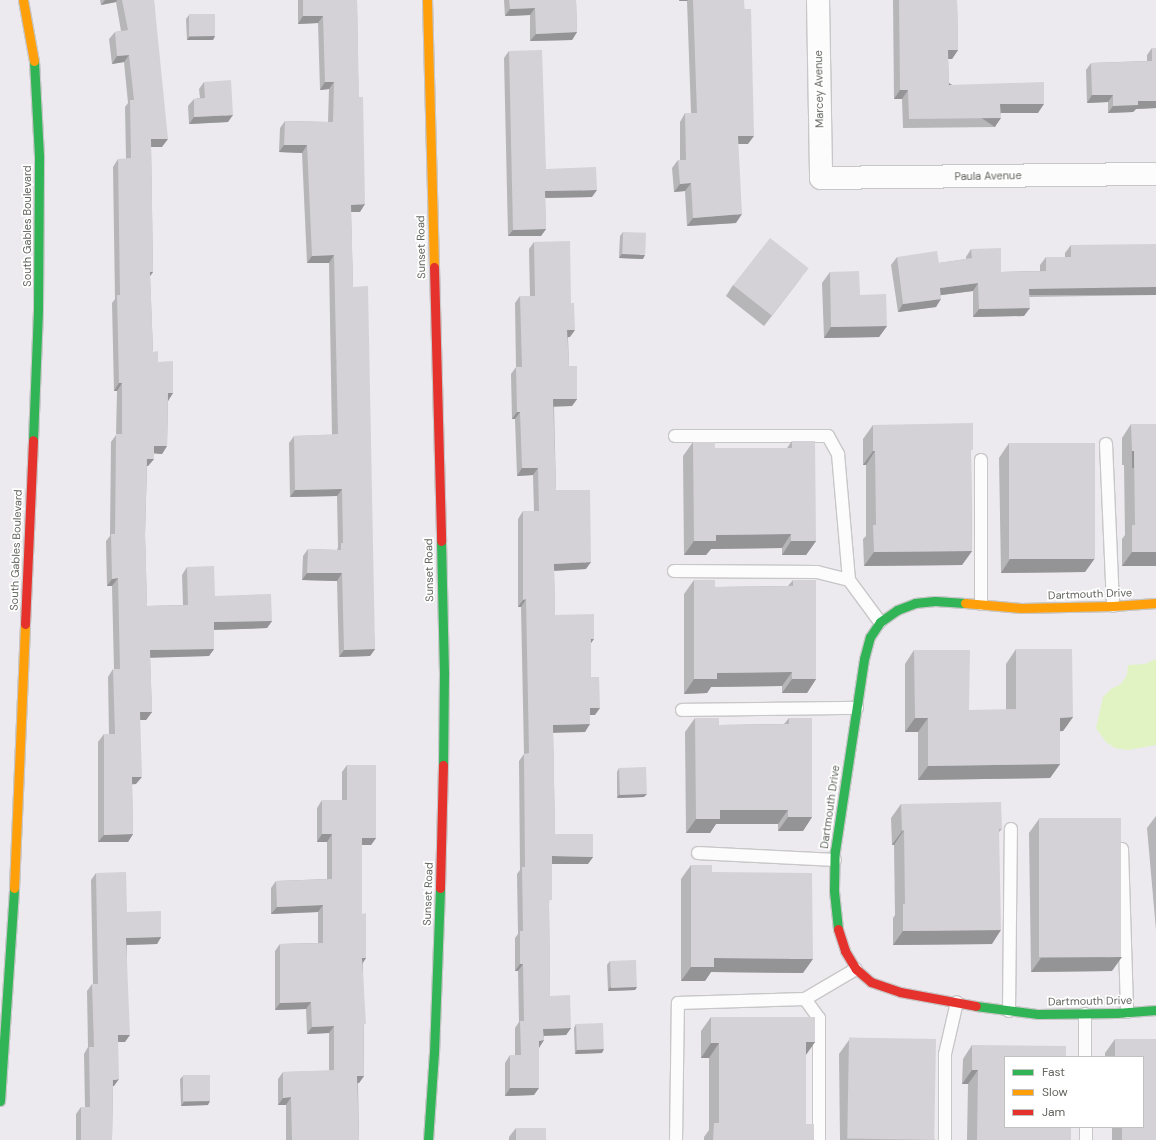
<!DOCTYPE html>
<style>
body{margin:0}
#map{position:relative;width:1156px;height:1140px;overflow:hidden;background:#eceaee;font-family:"DM Sans",sans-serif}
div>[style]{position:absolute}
.water>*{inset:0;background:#e1f3c3}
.roads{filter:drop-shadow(1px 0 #c8c7c8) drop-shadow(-1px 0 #c8c7c8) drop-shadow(0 1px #c8c7c8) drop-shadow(0 -1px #c8c7c8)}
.lane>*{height:12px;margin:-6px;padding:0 6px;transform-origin:6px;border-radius:6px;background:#fcfcfc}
.street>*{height:22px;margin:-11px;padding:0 11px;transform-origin:11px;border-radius:11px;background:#fcfcfc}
.fast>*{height:9px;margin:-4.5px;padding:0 4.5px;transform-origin:4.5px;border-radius:4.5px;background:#30b455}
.slow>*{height:9px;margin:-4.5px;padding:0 4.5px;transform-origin:4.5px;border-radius:4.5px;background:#ff9f0a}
.jam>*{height:9px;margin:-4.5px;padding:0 4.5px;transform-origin:4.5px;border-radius:4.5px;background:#e5322d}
.wall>*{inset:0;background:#b6b5b8}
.shaded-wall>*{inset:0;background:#949396;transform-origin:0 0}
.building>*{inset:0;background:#d4d2d6;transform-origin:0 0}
span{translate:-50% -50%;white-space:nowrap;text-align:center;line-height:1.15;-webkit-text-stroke:3.5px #fff;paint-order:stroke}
.street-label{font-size:11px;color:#63665f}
.legend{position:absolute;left:1004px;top:1056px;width:140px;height:72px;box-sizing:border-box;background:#fff;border:1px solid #c1c2bf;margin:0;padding:5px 7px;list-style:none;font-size:12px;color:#63665f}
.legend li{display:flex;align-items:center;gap:8px;height:20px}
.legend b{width:20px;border:1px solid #c1c2bf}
</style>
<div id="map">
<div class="water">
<i style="clip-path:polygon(1156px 659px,1156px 745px,1128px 750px,1115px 748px,1106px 742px,1096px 728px,1103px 697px,1111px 689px,1121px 684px,1127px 675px,1128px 665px,1145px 664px)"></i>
</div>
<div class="roads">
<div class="lane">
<i style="left:675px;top:436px;width:153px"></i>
<i style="left:828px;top:436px;width:21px;rotate:61deg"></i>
<i style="left:838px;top:454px;width:126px;rotate:85deg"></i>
<i style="left:849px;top:580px;width:52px;rotate:53.6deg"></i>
<i style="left:1106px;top:444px;width:162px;rotate:87.5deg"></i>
<i style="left:981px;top:460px;width:144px;rotate:90deg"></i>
<i style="left:674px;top:571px;width:143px;rotate:0.4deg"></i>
<i style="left:817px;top:572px;width:33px;rotate:14deg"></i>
<i style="left:682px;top:710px;width:175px;rotate:-0.7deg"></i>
<i style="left:1122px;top:849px;width:163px;rotate:88.2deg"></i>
<i style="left:698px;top:853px;width:137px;rotate:2.9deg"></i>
<i style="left:805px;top:999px;width:24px;rotate:54deg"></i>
<i style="left:819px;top:1018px;width:122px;rotate:90deg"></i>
<i style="left:1009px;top:1011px;width:182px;rotate:-89.4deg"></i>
<i style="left:1085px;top:1014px;width:43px;rotate:90deg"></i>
<i style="left:1086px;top:1127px;width:13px;rotate:90deg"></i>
<i style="left:676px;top:1140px;width:137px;rotate:-89.2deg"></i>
<i style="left:678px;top:1003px;width:127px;rotate:-1.8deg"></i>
<i style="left:805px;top:999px;width:59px;rotate:-30.5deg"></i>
<i style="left:945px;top:1140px;width:86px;rotate:-90deg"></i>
<i style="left:945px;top:1054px;width:53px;rotate:-77deg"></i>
</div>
<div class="street">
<i style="left:818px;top:0;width:178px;rotate:89deg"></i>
<i style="left:821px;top:178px;width:335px;rotate:-0.7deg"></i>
</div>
<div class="fast">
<i style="left:33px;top:440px;width:131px;rotate:-87.8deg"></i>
<i style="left:38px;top:309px;width:153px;rotate:-89.6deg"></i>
<i style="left:39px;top:156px;width:95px;rotate:-93deg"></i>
<i style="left:441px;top:541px;width:132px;rotate:88.7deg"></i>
<i style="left:444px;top:673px;width:92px;rotate:90.6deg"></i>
<i style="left:838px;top:929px;width:39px;rotate:-96deg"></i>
<i style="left:834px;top:890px;width:39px;rotate:-89deg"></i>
<i style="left:835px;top:851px;width:194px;rotate:-81.4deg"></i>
<i style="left:864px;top:659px;width:23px;rotate:-75deg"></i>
<i style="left:870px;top:637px;width:18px;rotate:-56deg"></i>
<i style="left:880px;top:622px;width:21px;rotate:-35deg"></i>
<i style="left:897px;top:610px;width:19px;rotate:-21deg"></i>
<i style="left:915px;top:603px;width:20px;rotate:-6deg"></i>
<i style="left:935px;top:601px;width:30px;rotate:4deg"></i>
<i style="left:976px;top:1006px;width:63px;rotate:7.4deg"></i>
<i style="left:1038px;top:1014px;width:78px;rotate:-0.7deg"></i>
<i style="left:1116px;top:1013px;width:40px;rotate:-4.3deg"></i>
<i style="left:0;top:1101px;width:213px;rotate:-86.2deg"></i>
<i style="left:428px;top:1140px;width:87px;rotate:-86.1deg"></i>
<i style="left:434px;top:1053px;width:165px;rotate:-87.9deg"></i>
</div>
<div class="slow">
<i style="left:23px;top:0;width:62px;rotate:79.8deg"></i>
<i style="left:427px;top:0;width:267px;rotate:88.5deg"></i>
<i style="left:965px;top:603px;width:56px;rotate:5.1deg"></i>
<i style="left:1021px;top:608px;width:92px;rotate:-1.2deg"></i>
<i style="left:1113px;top:606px;width:43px;rotate:-4deg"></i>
<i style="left:14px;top:888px;width:264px;rotate:-87.6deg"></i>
</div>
<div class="jam">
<i style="left:434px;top:267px;width:274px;rotate:88.5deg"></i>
<i style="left:25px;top:624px;width:184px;rotate:-87.5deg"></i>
<i style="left:440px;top:888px;width:123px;rotate:-88.6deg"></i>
<i style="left:838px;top:929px;width:23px;rotate:72deg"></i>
<i style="left:845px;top:951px;width:21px;rotate:59deg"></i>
<i style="left:856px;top:969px;width:20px;rotate:41deg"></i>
<i style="left:871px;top:982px;width:31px;rotate:19deg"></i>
<i style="left:900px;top:992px;width:77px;rotate:10.4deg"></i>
</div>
</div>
<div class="wall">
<i style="clip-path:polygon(100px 0,154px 0,162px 147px,151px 147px,153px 272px,150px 276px,153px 352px,173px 393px,168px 401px,167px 446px,162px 454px,154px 453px,154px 459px,148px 466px,147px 466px,145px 535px,147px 606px,183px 605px,182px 575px,187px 567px,215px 596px,272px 621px,267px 628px,214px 630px,214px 649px,209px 656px,150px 657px,152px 712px,146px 720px,140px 720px,136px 784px,132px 784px,133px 834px,128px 842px,98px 842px,98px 742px,104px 734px,109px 734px,108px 677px,113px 669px,114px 669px,112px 586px,107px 586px,106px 541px,110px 536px,111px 442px,116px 435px,117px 391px,114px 391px,112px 303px,115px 299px,113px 167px,118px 159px,126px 159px,125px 107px,128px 103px,124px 62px,112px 64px,109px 39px,115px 32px,121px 31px,116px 2px,101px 5px)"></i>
<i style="clip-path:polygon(298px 0,357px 0,360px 212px,351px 212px,353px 287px,375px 649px,370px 656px,339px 657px,337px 581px,302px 580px,303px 556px,308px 549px,337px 550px,338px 547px,337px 496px,290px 497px,289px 443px,294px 436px,332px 435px,329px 263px,307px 263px,302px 153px,279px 152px,280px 128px,285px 121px,328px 122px,329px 89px,320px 90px,318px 23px,298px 24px)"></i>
<i style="clip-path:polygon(504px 0,576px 0,577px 32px,572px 40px,530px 41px,530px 15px,505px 16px)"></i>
<i style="clip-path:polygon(679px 0,744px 0,748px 144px,738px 144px,736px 223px,687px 226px,685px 191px,674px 192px,672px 168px,678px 160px,680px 160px,680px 122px,685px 113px,691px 113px,687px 1px,679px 1px)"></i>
<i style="clip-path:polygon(893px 0,957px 0,958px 50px,952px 59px,948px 59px,949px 85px,1038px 113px,1001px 113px,995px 127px,903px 128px,902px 99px,894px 99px)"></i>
<i style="clip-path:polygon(189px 15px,215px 36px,213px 40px,187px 40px,186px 19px)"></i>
<i style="clip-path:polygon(1152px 48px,1156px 48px,1156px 108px,1136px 109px,1133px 112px,1108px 113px,1108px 102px,1087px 103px,1086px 70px,1091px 63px,1147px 61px,1147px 55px)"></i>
<i style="clip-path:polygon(509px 51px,546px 169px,592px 197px,545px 198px,546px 229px,541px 236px,508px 236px,504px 58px)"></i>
<i style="clip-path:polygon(204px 82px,228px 122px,189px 124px,188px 106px,194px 99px,200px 98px,199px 89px)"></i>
<i style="clip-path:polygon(623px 232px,643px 259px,619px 258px,620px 236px)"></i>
<i style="clip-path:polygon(534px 242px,570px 337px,568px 337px,569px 366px,577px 399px,572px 406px,554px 406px,556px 490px,586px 569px,554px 571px,555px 615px,591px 644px,591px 677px,595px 715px,590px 715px,585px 732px,553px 732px,555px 834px,593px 857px,588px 864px,552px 864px,549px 904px,550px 996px,571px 1028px,566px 1035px,544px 1036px,544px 1040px,539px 1047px,534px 1095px,505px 1096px,505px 1063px,510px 1055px,515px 1055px,515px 1028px,519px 1022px,518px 971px,515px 971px,515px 938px,518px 934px,517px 874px,520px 870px,519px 761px,524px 754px,521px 607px,518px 607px,518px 519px,523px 511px,534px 511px,533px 475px,517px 476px,515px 419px,512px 419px,511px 374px,516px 367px,515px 303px,520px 296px,530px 296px,529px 249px)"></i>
<i style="clip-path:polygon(1071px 245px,1156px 295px,1029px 297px,1024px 316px,973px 317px,973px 291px,941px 295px,936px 307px,898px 312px,891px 265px,897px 257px,939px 263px,966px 259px,966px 257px,971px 249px,1001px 272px,1040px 271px,1040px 265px,1046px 257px,1065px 257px,1065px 253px)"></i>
<i style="clip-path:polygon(830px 272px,860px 295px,887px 326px,879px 337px,824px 338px,822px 283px)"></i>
<i style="clip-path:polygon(801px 278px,764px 326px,726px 296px,733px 285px)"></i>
<i style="clip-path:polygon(1131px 424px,1156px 424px,1156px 566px,1122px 566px,1122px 539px,1125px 535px,1124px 465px,1122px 465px,1122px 438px)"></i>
<i style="clip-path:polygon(873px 425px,971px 453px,972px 551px,962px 565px,864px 566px,863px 539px,866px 536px,866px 465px,863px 465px,863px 439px)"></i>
<i style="clip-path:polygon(792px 441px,816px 541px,806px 555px,782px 555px,782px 548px,711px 549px,706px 555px,684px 555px,683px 456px,693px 442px,715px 448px,787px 448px)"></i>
<i style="clip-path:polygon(1009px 443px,1095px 558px,1085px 572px,1001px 573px,999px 458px)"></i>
<i style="clip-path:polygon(694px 580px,715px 587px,788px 586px,793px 580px,816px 679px,807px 693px,782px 693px,782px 686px,711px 687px,707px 693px,684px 694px,684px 594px)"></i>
<i style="clip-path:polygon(1016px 649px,1073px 717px,1063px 731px,1060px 731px,1060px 764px,1050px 778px,918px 780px,918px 732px,905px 732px,905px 664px,914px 650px,969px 710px,1006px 710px,1006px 664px)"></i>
<i style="clip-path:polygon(695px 718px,719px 725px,784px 724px,789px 718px,812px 817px,803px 831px,778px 831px,778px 824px,716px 824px,710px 833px,686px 833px,685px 732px)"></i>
<i style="clip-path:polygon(347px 765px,376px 838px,371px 845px,362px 845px,362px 914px,366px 958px,363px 963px,364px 1076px,359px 1083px,358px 1083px,359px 1140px,286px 1140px,286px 1105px,278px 1105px,278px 1079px,283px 1072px,329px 1071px,329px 1033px,307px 1034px,306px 1009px,275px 1010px,275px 951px,280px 944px,318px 943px,318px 912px,271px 914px,271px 888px,276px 881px,327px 879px,327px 842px,317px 842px,317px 808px,322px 800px,342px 800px,342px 772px)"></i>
<i style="clip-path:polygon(619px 768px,644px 797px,617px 798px,617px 772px)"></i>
<i style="clip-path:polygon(901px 804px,1002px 829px,999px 832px,992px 944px,893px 945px,893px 918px,895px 915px,894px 845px,892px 845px,891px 818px)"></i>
<i style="clip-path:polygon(1156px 816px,1156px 930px,1147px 828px)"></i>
<i style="clip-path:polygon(1039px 819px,1112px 971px,1031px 972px,1029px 833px)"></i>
<i style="clip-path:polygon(691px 865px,712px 872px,803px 973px,711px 972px,705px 981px,681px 981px,681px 879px)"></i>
<i style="clip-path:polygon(96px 873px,127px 912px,161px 937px,157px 944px,127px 945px,125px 1042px,118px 1042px,114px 1086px,113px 1086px,112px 1140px,76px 1140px,76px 1114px,81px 1107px,85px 1107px,84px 1054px,88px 1047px,87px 991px,92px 984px,93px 984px,91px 880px)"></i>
<i style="clip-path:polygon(610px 961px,637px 987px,635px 990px,608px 991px,607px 965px)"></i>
<i style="clip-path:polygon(711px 1017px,815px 1042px,806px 1055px,806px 1124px,814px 1140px,704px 1140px,704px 1137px,709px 1130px,709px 1058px,701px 1058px,701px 1031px)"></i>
<i style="clip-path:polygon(576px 1024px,602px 1053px,575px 1054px,574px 1028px)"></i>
<i style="clip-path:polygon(1115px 1039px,1156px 1039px,1156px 1140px,1112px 1140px,1112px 1127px,1143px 1127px,1143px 1057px,1105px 1057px,1105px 1053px)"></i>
<i style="clip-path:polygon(849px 1040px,935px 1140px,840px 1140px,839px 1054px)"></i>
<i style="clip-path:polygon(972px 1045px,1005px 1057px,1071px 1140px,967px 1140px,968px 1084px,962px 1084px,963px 1059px)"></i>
<i style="clip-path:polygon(183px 1076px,208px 1105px,181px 1106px,180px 1079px)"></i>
<i style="clip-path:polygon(516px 1128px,546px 1140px,509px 1140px,509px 1137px)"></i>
</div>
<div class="shaded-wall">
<i style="clip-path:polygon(105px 0,117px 0,116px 2px,101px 5px)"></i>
<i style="clip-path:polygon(680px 0,688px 0,687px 1px,679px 1px)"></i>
<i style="clip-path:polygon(535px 8px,530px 15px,505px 16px,510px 9px)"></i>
<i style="clip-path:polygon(303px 16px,323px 16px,318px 23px,298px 24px)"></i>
<i style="clip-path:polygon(577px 32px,572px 40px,530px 41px,536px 34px)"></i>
<i style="clip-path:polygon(215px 36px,213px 40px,187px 40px,189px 37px)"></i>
<i style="clip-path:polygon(948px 50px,958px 50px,952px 59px,942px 59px)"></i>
<i style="clip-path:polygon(129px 55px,124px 62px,112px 64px,117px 56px)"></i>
<i style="clip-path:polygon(325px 82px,334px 82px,329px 89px,320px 90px)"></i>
<i style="clip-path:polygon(900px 90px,908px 90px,902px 99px,894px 99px)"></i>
<i style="clip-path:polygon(1092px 95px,1113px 95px,1108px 102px,1087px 103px)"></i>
<i style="clip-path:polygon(1138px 101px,1156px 101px,1156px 108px,1136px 109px,1133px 112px,1108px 113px,1113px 106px)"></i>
<i style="clip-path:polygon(1000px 104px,1044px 104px,1038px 113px,994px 113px)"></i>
<i style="clip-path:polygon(233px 115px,228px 122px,189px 124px,194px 117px)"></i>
<i style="left:1001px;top:118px;width:11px;height:92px;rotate:124deg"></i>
<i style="clip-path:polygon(738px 136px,754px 136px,748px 144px,732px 144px)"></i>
<i style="clip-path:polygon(151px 139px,168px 139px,162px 147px,146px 147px)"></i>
<i style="clip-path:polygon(284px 145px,307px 145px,302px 153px,279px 152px)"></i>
<i style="clip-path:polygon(691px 183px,685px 191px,674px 192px,680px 184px)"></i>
<i style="clip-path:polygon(597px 190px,592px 197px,540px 198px,545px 191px)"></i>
<i style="clip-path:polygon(365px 204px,360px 212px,346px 212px,351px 205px)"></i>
<i style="clip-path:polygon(742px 214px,736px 223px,687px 226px,693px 218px)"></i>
<i style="clip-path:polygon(546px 229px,541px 236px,508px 236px,513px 230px)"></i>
<i style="clip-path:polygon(622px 254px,645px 255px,643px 259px,619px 258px)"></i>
<i style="clip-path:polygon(334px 255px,329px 263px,307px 263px,312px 256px)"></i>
<i style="clip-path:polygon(150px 272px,153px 272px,148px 279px)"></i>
<i style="clip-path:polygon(978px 283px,973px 291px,934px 296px,940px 288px)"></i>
<i style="left:1156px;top:287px;width:8px;height:127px;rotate:90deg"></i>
<i style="clip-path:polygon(941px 299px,936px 307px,898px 312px,903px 304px)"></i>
<i style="clip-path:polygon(1030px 308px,1024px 316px,973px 317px,979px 309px)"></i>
<i style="clip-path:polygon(887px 326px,879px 337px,824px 338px,831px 327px)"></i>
<i style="clip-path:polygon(567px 330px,575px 330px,570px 337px,562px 338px)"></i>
<i style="clip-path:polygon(119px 383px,122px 383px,117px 391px,114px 391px)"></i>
<i style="clip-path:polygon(168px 393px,173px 393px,168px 401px)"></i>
<i style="clip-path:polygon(553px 399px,577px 399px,572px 406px,548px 407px)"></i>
<i style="clip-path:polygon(517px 412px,520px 412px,515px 419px,512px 419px)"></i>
<i style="clip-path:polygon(154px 446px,167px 446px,162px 454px,149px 453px)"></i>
<i style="clip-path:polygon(873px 451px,875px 451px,866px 465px,863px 465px)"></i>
<i style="left:1132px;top:451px;width:2px;height:17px"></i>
<i style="clip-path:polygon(147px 459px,154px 459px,148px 466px,141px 466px)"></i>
<i style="clip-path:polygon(522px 468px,538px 468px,533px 475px,517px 476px)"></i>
<i style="clip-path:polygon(342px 489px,337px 496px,290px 497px,295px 490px)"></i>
<i style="clip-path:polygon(791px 534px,782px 548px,711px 549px,706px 555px,684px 555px,694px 541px,716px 535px)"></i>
<i style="clip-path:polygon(791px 541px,816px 541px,806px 555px,782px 555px)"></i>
<i style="clip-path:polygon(972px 551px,962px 565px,864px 566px,874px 552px)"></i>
<i style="clip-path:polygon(1132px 552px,1156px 552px,1156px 566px,1122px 566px)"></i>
<i style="clip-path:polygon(1095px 558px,1085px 572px,1001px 573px,1010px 559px)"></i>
<i style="clip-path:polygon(591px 562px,586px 569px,549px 571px,554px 564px)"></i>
<i style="clip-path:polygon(307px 573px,342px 573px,337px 581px,302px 580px)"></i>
<i style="clip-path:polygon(118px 578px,112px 586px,107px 586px,112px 579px)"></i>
<i style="clip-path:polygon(526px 599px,521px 607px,518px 607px,523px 600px)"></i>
<i style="clip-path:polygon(272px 621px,267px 628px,209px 630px,214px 622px)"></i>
<i style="clip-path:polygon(591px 639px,594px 639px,589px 646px)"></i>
<i style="clip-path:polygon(214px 649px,209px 656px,145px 658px,150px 650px)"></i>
<i style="clip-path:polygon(375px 649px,370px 656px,339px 657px,344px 650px)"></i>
<i style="clip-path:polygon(792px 672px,782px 686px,711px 687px,707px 693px,684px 694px,694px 679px,717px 673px)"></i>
<i style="clip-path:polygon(792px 679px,816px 679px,807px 693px,782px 693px)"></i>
<i style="clip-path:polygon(590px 708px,600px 708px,595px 715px,585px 715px)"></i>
<i style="clip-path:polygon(140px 712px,152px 712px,146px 720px,135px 720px)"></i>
<i style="clip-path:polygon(1073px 717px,1063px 731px,1050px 732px,1060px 718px)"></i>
<i style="clip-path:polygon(915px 718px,928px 718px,918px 732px,905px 732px)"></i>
<i style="clip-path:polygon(590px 724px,585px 732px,548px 733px,553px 725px)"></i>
<i style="clip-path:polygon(1060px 764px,1050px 778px,918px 780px,928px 766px)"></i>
<i style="clip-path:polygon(132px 777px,142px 777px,136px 784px,126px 785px)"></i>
<i style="clip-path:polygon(620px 794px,647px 794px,644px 797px,617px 798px)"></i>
<i style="clip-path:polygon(720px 810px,788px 810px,778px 824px,716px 824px,710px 833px,686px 833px,696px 819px)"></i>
<i style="clip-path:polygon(788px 817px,812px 817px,803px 831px,778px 831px)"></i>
<i style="clip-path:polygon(904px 830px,894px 845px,892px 845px,902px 831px)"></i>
<i style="clip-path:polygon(133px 834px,128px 842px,98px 842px,104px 835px)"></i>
<i style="clip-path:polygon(322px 834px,332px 834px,327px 842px,317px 842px)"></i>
<i style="clip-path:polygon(362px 838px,376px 838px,371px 845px,356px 845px)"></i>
<i style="clip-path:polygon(552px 856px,593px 857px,588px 864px,547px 864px)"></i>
<i style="clip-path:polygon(323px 905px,318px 912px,271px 914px,277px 907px)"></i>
<i style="clip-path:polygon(1001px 930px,992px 944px,893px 945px,903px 931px)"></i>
<i style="clip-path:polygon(161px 937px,157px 944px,122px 945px,126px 938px)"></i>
<i style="clip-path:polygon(1122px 957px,1112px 971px,1031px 972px,1041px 958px)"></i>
<i style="clip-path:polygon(362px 958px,366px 958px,361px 965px)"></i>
<i style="clip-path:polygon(714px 958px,813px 959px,803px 973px,711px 972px,705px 981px,681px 981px,691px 967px)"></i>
<i style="clip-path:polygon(520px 964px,523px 964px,518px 971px,515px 971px)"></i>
<i style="clip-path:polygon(610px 987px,637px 987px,635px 990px,608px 991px)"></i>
<i style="clip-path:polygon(311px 1002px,306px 1009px,275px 1010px,280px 1003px)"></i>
<i style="clip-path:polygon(334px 1026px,329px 1033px,307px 1034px,312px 1027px)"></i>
<i style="clip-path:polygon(571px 1028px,566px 1035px,538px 1036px,543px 1029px)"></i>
<i style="clip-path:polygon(118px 1035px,130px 1035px,125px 1042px,113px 1042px)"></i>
<i style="clip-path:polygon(544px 1040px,539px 1048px,539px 1041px)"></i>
<i style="clip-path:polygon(806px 1042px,815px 1042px,805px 1056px)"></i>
<i style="clip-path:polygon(711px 1043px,719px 1043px,709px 1058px,701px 1058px)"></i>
<i style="clip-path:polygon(604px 1049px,602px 1053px,575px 1054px,577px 1050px)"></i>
<i style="clip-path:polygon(972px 1070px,978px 1070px,968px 1084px,962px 1084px)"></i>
<i style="clip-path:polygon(357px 1076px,364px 1076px,359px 1083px,352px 1083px)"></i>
<i style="clip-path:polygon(119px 1079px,114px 1086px,108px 1087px,113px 1080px)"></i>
<i style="clip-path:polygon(510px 1088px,539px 1088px,534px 1095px,505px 1096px)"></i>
<i style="clip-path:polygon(291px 1097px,286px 1105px,278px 1105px,283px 1098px)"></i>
<i style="clip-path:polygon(210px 1101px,208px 1105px,181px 1106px,184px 1102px)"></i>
</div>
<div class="building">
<i style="clip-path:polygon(122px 0,154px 0,155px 9px,168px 139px,151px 139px,153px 272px,150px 272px,153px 352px,158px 351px,158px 362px,173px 361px,173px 393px,168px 393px,167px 446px,154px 446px,154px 459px,147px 459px,145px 535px,147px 606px,188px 605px,187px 567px,214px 566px,215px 596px,271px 594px,272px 621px,214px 622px,214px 649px,150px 650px,152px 712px,140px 712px,142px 777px,132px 777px,133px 834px,104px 835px,104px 734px,115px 734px,113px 669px,120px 669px,118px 578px,112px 579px,111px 534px,115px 534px,116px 434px,122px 434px,122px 383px,119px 383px,117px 295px,120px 295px,118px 159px,131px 158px,130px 100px,134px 100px,129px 55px,117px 56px,115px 32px,128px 30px)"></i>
<i style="clip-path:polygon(303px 0,357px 0,359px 97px,363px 97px,365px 204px,351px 205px,353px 287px,368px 286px,375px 649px,344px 650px,342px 573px,307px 573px,308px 549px,341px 550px,341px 543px,343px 543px,342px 489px,295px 490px,294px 436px,338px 434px,334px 255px,312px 256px,307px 145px,284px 145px,285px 121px,333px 122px,334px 82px,325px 82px,323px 16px,303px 16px)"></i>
<i style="clip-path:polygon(509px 0,576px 0,577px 32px,536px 34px,535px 8px,510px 9px)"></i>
<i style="clip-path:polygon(693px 0,744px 0,744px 9px,751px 9px,754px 136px,738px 136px,742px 214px,693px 218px,691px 183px,680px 184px,678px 160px,686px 160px,685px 113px,697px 113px)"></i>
<i style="clip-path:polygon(899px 0,957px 0,958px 50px,948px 50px,949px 85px,1044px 82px,1044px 104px,1000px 104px,1001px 118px,909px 119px,908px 90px,900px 90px)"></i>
<i style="left:215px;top:14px;width:22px;height:26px;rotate:90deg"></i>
<i style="clip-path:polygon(1152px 48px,1156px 48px,1156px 101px,1138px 101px,1138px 105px,1113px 106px,1113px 95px,1092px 95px,1091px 63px,1152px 61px)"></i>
<i style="clip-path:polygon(542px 50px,546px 169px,596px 167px,597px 190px,545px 191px,546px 229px,513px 230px,509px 51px)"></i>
<i style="clip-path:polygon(231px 80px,233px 115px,194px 117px,194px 99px,205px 98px,204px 82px)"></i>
<i style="left:623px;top:232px;width:23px;height:22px;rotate:2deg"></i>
<i style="left:770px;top:238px;width:49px;height:60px;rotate:38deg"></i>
<i style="clip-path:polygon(570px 241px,571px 303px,574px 303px,575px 330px,567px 330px,569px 366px,577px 366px,577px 399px,553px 399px,556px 490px,590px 490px,591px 562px,554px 564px,555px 615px,594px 614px,594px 639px,591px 639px,591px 677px,599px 677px,600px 708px,590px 708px,590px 724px,553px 725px,555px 834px,593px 834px,593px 857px,552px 856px,552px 900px,549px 900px,550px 996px,570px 995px,571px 1028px,543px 1029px,544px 1040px,539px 1041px,539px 1088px,510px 1088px,510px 1055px,521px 1055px,520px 1021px,524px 1021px,523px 964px,520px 964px,520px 931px,523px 931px,522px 867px,525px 867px,524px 754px,529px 753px,526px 599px,523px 600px,523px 511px,539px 511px,538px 468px,522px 468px,520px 412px,517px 412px,516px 367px,522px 367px,520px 296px,535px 296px,534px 242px)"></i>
<i style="clip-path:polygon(1156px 244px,1156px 287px,1029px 289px,1030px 308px,979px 309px,978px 283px,940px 288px,941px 299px,903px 304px,897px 257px,937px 251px,939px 263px,972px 258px,971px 249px,1001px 248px,1001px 272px,1046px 271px,1046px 257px,1071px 257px,1071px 245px)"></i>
<i style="clip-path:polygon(859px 271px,860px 295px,886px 294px,887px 326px,831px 327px,830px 272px)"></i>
<i style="clip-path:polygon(973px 423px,973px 450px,971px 450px,972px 551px,874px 552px,873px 525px,876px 525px,875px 451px,873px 451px,873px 425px)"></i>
<i style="clip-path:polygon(1131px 424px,1156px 424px,1156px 552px,1132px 552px,1132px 525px,1135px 525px,1134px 451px,1132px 451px)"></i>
<i style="clip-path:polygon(792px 441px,815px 441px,816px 541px,791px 541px,791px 534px,716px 535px,716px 541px,694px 541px,693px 442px,715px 442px,715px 448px,792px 448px)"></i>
<i style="left:1009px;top:443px;width:86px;height:116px"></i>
<i style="clip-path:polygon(694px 580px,715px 580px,715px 587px,793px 586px,793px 580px,816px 580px,816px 679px,792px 679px,792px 672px,717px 673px,717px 679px,694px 679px)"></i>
<i style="clip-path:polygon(1016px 649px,1072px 649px,1073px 717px,1060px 718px,1060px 764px,928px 766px,928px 718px,915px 718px,914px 650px,970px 650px,969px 710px,1016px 709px)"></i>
<i style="clip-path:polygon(695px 718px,719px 718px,719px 725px,789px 724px,789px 718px,812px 718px,812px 817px,788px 817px,788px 810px,720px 810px,720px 819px,696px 819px)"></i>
<i style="clip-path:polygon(347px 765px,376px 765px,376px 838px,362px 838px,362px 914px,366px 913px,366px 958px,362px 958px,366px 1024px,363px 1024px,364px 1076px,357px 1076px,359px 1140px,292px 1140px,291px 1097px,283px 1098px,283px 1072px,334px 1070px,334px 1026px,312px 1027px,311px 1002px,280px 1003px,280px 944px,323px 943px,323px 905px,277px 907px,276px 881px,332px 879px,332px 834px,322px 834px,322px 800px,347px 800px)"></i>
<i style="left:646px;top:767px;width:27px;height:27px;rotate:88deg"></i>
<i style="clip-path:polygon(1001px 802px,1002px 829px,999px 829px,1001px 930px,903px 931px,903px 904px,905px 904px,904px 830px,902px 831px,901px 804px)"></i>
<i style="left:1121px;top:818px;width:139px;height:82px;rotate:90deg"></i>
<i style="clip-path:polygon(691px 865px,712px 865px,712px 872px,812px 873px,813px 959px,714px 958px,714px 967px,691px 967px)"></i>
<i style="clip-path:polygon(126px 872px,127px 912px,161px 911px,161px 937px,126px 938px,130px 1035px,118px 1035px,119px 1079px,113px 1080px,112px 1140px,81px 1140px,81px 1107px,90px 1107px,89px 1047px,94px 1047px,92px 984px,98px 984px,96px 873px)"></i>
<i style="left:636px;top:960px;width:27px;height:26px;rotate:88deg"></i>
<i style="clip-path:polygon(711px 1017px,815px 1017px,815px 1042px,806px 1042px,806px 1124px,814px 1124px,814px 1140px,713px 1140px,714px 1123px,719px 1123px,719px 1043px,711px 1043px)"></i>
<i style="left:603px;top:1023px;width:26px;height:27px;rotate:88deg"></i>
<i style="left:936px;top:1039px;width:101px;height:87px;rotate:91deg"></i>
<i style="clip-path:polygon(1115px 1039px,1156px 1039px,1156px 1140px,1122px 1140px,1122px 1127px,1143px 1127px,1143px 1057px,1115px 1057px)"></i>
<i style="clip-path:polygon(972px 1045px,1066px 1046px,1066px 1057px,1005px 1057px,1005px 1127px,1071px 1127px,1071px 1140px,977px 1140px,978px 1070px,972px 1070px)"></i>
<i style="left:210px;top:1075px;width:26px;height:27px;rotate:90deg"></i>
<i style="left:516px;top:1128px;width:30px;height:12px"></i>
</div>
<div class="street-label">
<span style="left:819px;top:89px;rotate:-91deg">Marcey Avenue</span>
<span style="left:988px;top:176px;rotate:-1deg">Paula Avenue</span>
<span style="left:27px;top:226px;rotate:-90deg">South Gables Boulevard</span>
<span style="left:421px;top:247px;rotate:-91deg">Sunset Road</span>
<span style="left:16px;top:550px;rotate:-88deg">South Gables Boulevard</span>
<span style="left:429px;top:570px;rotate:-91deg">Sunset Road</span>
<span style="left:1090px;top:594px;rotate:-2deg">Dartmouth Drive</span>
<span style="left:830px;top:807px;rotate:-82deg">Dartmouth Drive</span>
<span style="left:428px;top:894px;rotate:-88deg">Sunset Road</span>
<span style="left:1090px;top:1001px;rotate:-1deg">Dartmouth Drive</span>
</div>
<ul class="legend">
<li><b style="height:5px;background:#30b455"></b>Fast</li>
<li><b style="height:5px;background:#ff9f0a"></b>Slow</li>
<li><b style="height:5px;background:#e5322d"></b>Jam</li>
</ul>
</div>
